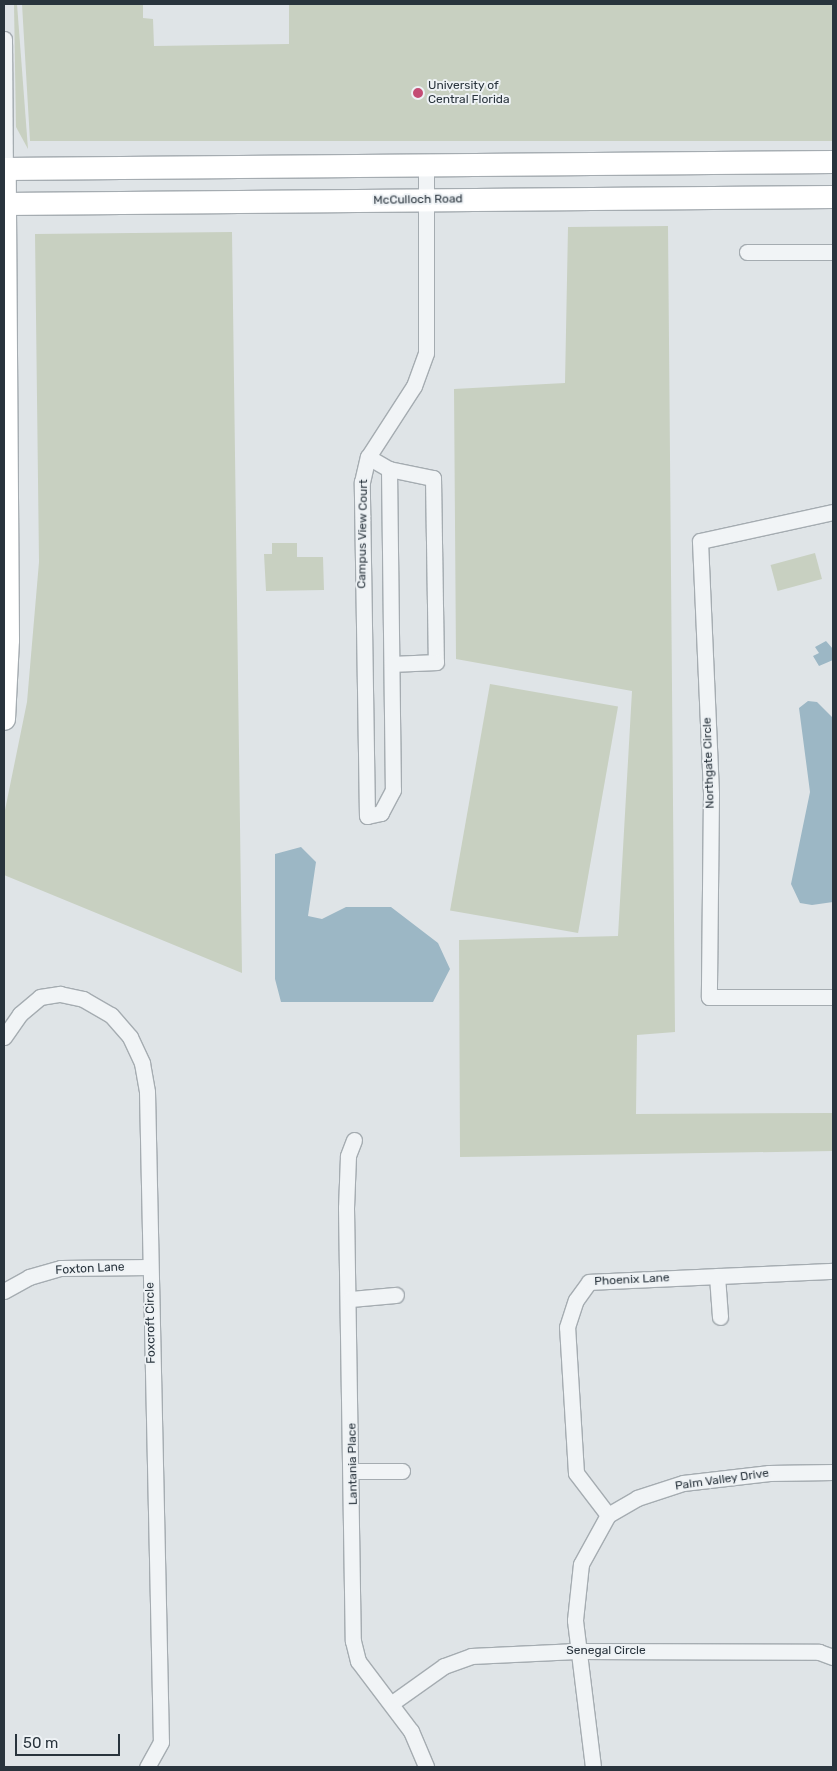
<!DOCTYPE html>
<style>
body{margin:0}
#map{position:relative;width:837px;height:1771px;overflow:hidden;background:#dfe4e7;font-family:Rubik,sans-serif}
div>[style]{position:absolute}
.green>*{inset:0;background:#c8d0c1;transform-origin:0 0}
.water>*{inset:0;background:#9cb7c5}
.roads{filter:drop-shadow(1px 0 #a5acb1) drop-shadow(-1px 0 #a5acb1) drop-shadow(0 1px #a5acb1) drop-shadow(0 -1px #a5acb1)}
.minor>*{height:15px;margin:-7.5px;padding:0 7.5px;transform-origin:7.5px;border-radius:7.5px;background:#f1f4f6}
.secondary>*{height:22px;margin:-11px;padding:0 11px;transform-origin:11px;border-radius:11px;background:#fff}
.dots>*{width:14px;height:14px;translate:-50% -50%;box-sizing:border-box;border:2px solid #eef2f5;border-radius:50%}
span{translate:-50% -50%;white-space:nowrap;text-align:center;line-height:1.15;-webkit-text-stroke:4px #eef2f5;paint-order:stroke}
.poi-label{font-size:12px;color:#29343d}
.left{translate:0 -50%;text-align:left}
.street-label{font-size:12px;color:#29343d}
.frame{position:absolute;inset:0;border:5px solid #29343d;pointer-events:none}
.scale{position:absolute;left:15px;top:1734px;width:105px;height:22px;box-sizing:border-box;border:2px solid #29343d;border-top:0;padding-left:6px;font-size:15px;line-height:18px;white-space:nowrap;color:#29343d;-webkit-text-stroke:4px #eef2f5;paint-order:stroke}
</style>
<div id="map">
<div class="green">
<i style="clip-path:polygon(14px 4px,17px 4px,28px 149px,16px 127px)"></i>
<i style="clip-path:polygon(22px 4px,143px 4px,143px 18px,153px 19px,154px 46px,289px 44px,289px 4px,833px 4px,833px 141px,30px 141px)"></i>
<i style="clip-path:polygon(668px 226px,675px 1032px,637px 1035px,636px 1114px,833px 1113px,833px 1151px,460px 1157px,459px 940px,618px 936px,632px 691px,456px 659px,454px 389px,565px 383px,568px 227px)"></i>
<i style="clip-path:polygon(232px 232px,242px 973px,4px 875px,4px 815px,27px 702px,39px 562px,35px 234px)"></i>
<i style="clip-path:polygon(272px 543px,297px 543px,297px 557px,323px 557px,324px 590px,266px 591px,264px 554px,272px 554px)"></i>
<i style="left:815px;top:553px;width:27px;height:46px;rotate:75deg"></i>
<i style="left:490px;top:684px;width:130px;height:230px;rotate:10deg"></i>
</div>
<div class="water">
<i style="clip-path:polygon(826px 641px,833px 649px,833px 660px,819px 666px,813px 656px,819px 653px,815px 647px)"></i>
<i style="clip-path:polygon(808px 701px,817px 702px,833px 718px,833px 902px,812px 905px,800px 903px,791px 884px,810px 792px,799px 708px)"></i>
<i style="clip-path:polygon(301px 847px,316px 862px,308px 916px,322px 919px,346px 907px,391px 907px,438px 943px,450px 969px,433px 1002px,281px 1002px,275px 979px,275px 854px)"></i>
</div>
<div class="roads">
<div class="minor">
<i style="left:4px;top:39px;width:130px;rotate:89.6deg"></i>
<i style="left:747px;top:252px;width:86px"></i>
<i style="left:368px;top:457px;width:24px;rotate:30deg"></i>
<i style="left:389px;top:469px;width:321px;rotate:89.3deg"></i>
<i style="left:393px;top:790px;width:26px;rotate:118deg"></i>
<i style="left:381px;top:813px;width:14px;rotate:168deg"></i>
<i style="left:367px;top:816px;width:334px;rotate:-90.9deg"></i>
<i style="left:362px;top:482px;width:26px;rotate:-77deg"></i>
<i style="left:368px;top:457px;width:85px;rotate:-57.1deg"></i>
<i style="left:414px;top:386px;width:35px;rotate:-70deg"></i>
<i style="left:426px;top:353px;width:187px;rotate:-90deg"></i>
<i style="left:389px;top:469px;width:45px;rotate:11.6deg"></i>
<i style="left:433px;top:478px;width:184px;rotate:89.1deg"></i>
<i style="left:436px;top:662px;width:44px;rotate:177.4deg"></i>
<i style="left:833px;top:512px;width:136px;rotate:167.7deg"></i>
<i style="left:700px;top:541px;width:253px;rotate:87.5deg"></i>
<i style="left:711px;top:794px;width:203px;rotate:90.6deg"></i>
<i style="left:709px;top:997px;width:124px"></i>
<i style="left:4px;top:1037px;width:28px;rotate:-55deg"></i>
<i style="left:20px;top:1014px;width:26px;rotate:-40deg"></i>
<i style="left:40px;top:997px;width:20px;rotate:-9deg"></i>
<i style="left:60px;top:994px;width:24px;rotate:12deg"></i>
<i style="left:83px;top:999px;width:32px;rotate:30deg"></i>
<i style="left:111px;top:1015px;width:29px;rotate:49deg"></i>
<i style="left:130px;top:1037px;width:29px;rotate:65deg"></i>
<i style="left:142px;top:1063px;width:29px;rotate:80deg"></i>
<i style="left:147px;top:1092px;width:650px;rotate:88.77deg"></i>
<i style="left:161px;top:1742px;width:29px;rotate:119deg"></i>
<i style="left:354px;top:1140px;width:17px;rotate:111deg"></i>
<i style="left:348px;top:1156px;width:52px;rotate:92.2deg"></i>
<i style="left:346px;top:1208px;width:433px;rotate:89.1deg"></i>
<i style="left:353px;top:1641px;width:21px;rotate:76deg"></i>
<i style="left:358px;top:1661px;width:88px;rotate:52.9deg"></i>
<i style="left:411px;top:1731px;width:39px;rotate:67deg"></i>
<i style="left:717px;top:1276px;width:41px;rotate:85.8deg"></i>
<i style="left:4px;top:1291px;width:29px;rotate:-29deg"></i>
<i style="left:29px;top:1277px;width:33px;rotate:-16deg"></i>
<i style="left:61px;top:1268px;width:89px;rotate:-0.6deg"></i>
<i style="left:350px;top:1299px;width:46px;rotate:-5deg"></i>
<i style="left:353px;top:1471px;width:49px"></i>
<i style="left:608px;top:1515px;width:53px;rotate:-127.3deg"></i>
<i style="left:576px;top:1473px;width:146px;rotate:-93.5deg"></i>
<i style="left:567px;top:1327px;width:28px;rotate:-72deg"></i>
<i style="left:576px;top:1300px;width:22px;rotate:-54deg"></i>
<i style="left:589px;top:1282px;width:244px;rotate:-2.6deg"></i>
<i style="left:392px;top:1703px;width:64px;rotate:-35.4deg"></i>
<i style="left:444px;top:1666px;width:29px;rotate:-20deg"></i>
<i style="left:471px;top:1656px;width:106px;rotate:-2.7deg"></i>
<i style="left:577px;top:1651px;width:242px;rotate:0.2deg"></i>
<i style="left:819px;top:1652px;width:15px;rotate:20deg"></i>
<i style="left:593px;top:1767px;width:148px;rotate:-97deg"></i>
<i style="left:575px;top:1620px;width:56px;rotate:-83.9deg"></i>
<i style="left:581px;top:1564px;width:56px;rotate:-61.1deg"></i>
<i style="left:608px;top:1515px;width:34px;rotate:-30deg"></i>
<i style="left:637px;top:1498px;width:48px;rotate:-18.1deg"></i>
<i style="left:683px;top:1483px;width:87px;rotate:-6.6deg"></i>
<i style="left:769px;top:1473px;width:64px;rotate:-0.9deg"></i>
</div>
<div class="secondary">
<i style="left:4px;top:169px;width:829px;rotate:-0.48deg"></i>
<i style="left:4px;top:204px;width:829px;rotate:-0.48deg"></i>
<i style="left:4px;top:719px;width:79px;rotate:-87.1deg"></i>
<i style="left:8px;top:640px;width:471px;rotate:-90.4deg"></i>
</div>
</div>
<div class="dots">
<i style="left:418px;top:93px;background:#c44c74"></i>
</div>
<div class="poi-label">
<span class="left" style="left:428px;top:93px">University of<br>Central Florida</span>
</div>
<div class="street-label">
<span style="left:418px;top:200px;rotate:-1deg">McCulloch Road</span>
<span style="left:363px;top:534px;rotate:-89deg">Campus View Court</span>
<span style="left:709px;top:763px;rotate:-92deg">Northgate Circle</span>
<span style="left:90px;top:1269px;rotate:-3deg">Foxton Lane</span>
<span style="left:632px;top:1280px;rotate:-3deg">Phoenix Lane</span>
<span style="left:151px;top:1323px;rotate:-91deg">Foxcroft Circle</span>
<span style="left:353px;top:1464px;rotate:-91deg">Lantania Place</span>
<span style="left:722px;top:1480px;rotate:-8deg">Palm Valley Drive</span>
<span style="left:606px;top:1651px">Senegal Circle</span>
</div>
<div class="frame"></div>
<div class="scale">50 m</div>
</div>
